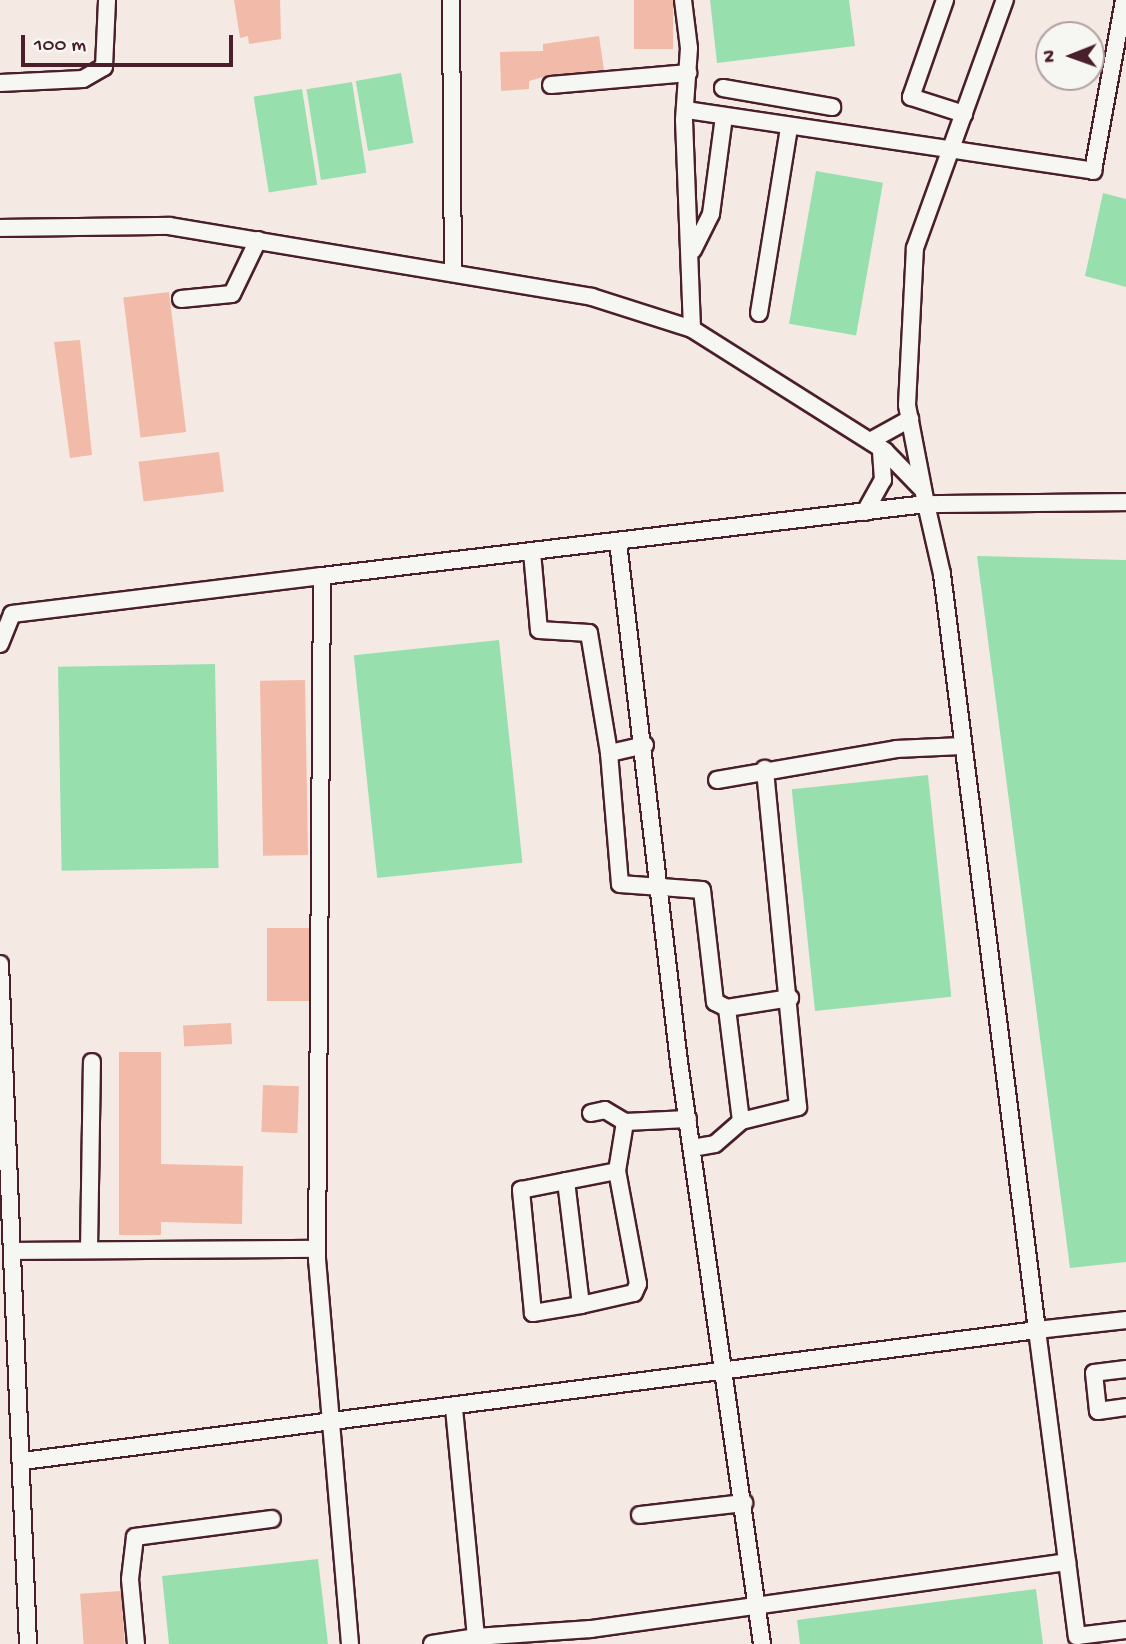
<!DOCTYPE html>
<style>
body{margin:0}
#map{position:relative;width:1126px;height:1644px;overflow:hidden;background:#f5eae3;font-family:"Gochi Hand",sans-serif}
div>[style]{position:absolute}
.green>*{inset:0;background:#97e0ae;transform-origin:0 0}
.building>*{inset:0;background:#f2baa9;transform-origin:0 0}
.roads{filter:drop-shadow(2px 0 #4a1f2b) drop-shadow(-2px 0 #4a1f2b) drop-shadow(0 2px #4a1f2b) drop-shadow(0 -2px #4a1f2b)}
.minor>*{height:16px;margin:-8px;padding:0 8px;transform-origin:8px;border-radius:8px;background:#f6f6f2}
span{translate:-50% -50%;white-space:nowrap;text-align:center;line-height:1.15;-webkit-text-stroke:7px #f6f6f2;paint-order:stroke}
.north{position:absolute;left:1035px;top:21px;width:70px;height:70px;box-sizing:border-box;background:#f6f6f2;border:2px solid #b1a0a2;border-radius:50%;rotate:269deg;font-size:19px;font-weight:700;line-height:28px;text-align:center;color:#4a1f2b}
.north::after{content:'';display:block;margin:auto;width:24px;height:32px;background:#4a1f2b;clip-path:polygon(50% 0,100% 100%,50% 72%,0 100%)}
.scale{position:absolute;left:21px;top:35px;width:212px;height:32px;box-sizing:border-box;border:4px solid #4a1f2b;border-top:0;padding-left:9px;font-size:21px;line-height:24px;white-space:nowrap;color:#4a1f2b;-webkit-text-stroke:5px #f6f6f2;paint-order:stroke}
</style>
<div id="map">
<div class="green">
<i style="clip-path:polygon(710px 0,849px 0,855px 46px,717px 63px)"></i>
<i style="left:401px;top:73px;width:71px;height:46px;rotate:80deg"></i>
<i style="left:352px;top:82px;width:92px;height:46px;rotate:81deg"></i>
<i style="left:302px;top:89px;width:97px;height:49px;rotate:81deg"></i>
<i style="left:816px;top:171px;width:68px;height:155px;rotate:10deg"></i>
<i style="clip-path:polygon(1103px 193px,1126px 199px,1126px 287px,1085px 276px)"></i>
<i style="clip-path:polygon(977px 556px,1126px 560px,1126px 1262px,1070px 1268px)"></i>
<i style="left:499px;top:640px;width:224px;height:146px;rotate:84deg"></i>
<i style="left:215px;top:664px;width:204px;height:157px;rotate:89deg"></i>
<i style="left:928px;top:775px;width:223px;height:137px;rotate:84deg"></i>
<i style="clip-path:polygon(318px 1559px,328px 1644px,169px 1644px,162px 1576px)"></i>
<i style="clip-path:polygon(1036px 1589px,1043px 1644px,800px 1644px,797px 1620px)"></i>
</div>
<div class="building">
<i style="clip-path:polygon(234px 0,280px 0,281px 39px,249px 44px,248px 36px,240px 38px)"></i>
<i style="left:634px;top:0;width:39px;height:49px"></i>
<i style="clip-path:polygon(599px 36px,604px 70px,550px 75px,529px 81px,529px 89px,501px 91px,500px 52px,543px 51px,543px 44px)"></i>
<i style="left:169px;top:292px;width:141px;height:46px;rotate:83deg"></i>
<i style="clip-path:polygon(80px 340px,92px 455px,70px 458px,54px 342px)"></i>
<i style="left:219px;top:452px;width:40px;height:81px;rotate:83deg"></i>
<i style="left:305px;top:680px;width:175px;height:45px;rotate:89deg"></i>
<i style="left:267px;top:928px;width:42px;height:73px"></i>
<i style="left:231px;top:1023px;width:21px;height:48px;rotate:87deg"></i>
<i style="clip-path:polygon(119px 1052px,161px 1052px,161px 1164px,243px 1166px,242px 1224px,161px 1222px,161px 1235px,119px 1235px)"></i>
<i style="left:263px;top:1085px;width:36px;height:47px;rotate:2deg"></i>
<i style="left:121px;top:1591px;width:53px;height:41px;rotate:86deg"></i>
</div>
<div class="roads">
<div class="minor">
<i style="left:451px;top:0;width:269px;rotate:89.6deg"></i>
<i style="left:683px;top:0;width:48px;rotate:82.9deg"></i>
<i style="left:689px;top:48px;width:72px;rotate:94deg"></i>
<i style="left:684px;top:120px;width:209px;rotate:87.8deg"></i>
<i style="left:945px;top:0;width:103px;rotate:109.3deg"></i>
<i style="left:911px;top:97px;width:56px;rotate:17.8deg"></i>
<i style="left:0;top:83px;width:83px;rotate:-2.8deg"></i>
<i style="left:83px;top:79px;width:24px;rotate:-30deg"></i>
<i style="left:104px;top:67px;width:67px;rotate:-87.4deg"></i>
<i style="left:551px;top:85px;width:138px;rotate:-5deg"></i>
<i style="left:723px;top:88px;width:111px;rotate:9.9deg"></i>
<i style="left:687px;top:110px;width:411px;rotate:8.5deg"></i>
<i style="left:1093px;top:171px;width:174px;rotate:-79.7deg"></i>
<i style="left:0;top:228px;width:169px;rotate:-0.7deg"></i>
<i style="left:169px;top:226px;width:429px;rotate:9.5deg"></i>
<i style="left:592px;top:297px;width:105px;rotate:17.7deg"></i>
<i style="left:692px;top:329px;width:228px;rotate:32.3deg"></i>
<i style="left:885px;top:451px;width:54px;rotate:45.7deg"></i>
<i style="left:693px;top:250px;width:40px;rotate:-63.4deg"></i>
<i style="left:711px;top:214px;width:99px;rotate:-82.4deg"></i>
<i style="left:181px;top:299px;width:51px;rotate:-5.6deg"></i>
<i style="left:232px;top:294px;width:60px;rotate:-64.3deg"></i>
<i style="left:759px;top:313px;width:187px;rotate:-80.8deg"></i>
<i style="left:870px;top:441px;width:46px;rotate:-28.8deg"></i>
<i style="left:1126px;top:502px;width:200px;rotate:179.4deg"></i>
<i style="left:926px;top:504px;width:72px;rotate:77.1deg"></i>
<i style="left:942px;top:574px;width:762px;rotate:82.84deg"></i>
<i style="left:1037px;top:1330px;width:90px;rotate:-6.4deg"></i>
<i style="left:865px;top:512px;width:37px;rotate:-61deg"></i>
<i style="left:883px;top:480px;width:32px;rotate:-94deg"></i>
<i style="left:618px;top:542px;width:524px;rotate:83.31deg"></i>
<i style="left:679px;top:1062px;width:588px;rotate:81.88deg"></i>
<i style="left:532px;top:552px;width:78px;rotate:84.9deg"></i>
<i style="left:539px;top:630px;width:50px;rotate:3.4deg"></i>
<i style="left:589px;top:633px;width:122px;rotate:80.5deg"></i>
<i style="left:0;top:644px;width:32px;rotate:-68deg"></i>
<i style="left:12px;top:614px;width:312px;rotate:-7deg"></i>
<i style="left:645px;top:745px;width:37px;rotate:167deg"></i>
<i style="left:609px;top:753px;width:131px;rotate:85.2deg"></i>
<i style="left:620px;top:884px;width:82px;rotate:4.2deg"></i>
<i style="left:702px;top:890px;width:113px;rotate:83.4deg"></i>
<i style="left:715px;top:1002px;width:13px;rotate:27deg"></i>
<i style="left:717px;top:780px;width:182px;rotate:-9.8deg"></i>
<i style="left:896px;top:749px;width:66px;rotate:-2.6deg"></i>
<i style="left:0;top:964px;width:681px;rotate:87.64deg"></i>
<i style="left:591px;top:1113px;width:14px;rotate:-12deg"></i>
<i style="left:605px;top:1110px;width:23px;rotate:31deg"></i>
<i style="left:625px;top:1122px;width:63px;rotate:-2.7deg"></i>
<i style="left:741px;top:1121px;width:114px;rotate:-97.1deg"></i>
<i style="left:727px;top:1008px;width:64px;rotate:-9deg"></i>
<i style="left:692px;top:1148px;width:23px;rotate:-10deg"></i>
<i style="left:715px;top:1144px;width:35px;rotate:-41deg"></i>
<i style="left:741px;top:1121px;width:59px;rotate:-13.8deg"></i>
<i style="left:798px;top:1107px;width:340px;rotate:-95.6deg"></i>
<i style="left:566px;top:1181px;width:125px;rotate:83.1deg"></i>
<i style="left:581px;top:1305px;width:49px;rotate:170.5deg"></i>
<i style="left:533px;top:1313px;width:124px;rotate:-95.6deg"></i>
<i style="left:521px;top:1190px;width:46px;rotate:-11.3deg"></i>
<i style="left:566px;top:1181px;width:52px;rotate:-11.1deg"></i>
<i style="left:617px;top:1171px;width:50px;rotate:-80.7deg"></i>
<i style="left:89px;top:1250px;width:188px;rotate:-89.1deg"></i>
<i style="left:14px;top:1251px;width:303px;rotate:-0.4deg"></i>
<i style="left:581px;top:1305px;width:54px;rotate:-12.8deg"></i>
<i style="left:634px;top:1293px;width:10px;rotate:-66deg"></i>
<i style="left:638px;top:1284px;width:115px;rotate:-100.5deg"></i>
<i style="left:1126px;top:1369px;width:32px;rotate:173deg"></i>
<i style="left:1094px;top:1373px;width:38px;rotate:84deg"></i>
<i style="left:1098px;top:1411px;width:28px;rotate:-8deg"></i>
<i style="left:23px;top:1461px;width:1022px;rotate:-7.36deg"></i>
<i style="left:1037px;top:1330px;width:309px;rotate:82.6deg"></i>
<i style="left:1077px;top:1636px;width:49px;rotate:-7deg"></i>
<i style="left:640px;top:1515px;width:105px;rotate:-6.6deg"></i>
<i style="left:476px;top:1637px;width:115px;rotate:-4deg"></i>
<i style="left:591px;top:1629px;width:481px;rotate:-8deg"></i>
<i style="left:136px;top:1644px;width:65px;rotate:-95.3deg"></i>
<i style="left:130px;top:1579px;width:42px;rotate:-83.2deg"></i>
<i style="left:135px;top:1537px;width:138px;rotate:-7.5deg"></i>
<i style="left:350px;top:1644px;width:385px;rotate:-94.9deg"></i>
<i style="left:317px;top:1260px;width:684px;rotate:-89.58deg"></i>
<i style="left:322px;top:576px;width:608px;rotate:-6.8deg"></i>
<i style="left:926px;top:504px;width:101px;rotate:-100.9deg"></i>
<i style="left:907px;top:405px;width:157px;rotate:-87.1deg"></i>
<i style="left:915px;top:248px;width:264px;rotate:-70.1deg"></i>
<i style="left:432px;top:1644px;width:45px;rotate:-9deg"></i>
<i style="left:476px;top:1637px;width:228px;rotate:-95.5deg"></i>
</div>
</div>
<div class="north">N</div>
<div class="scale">100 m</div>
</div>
